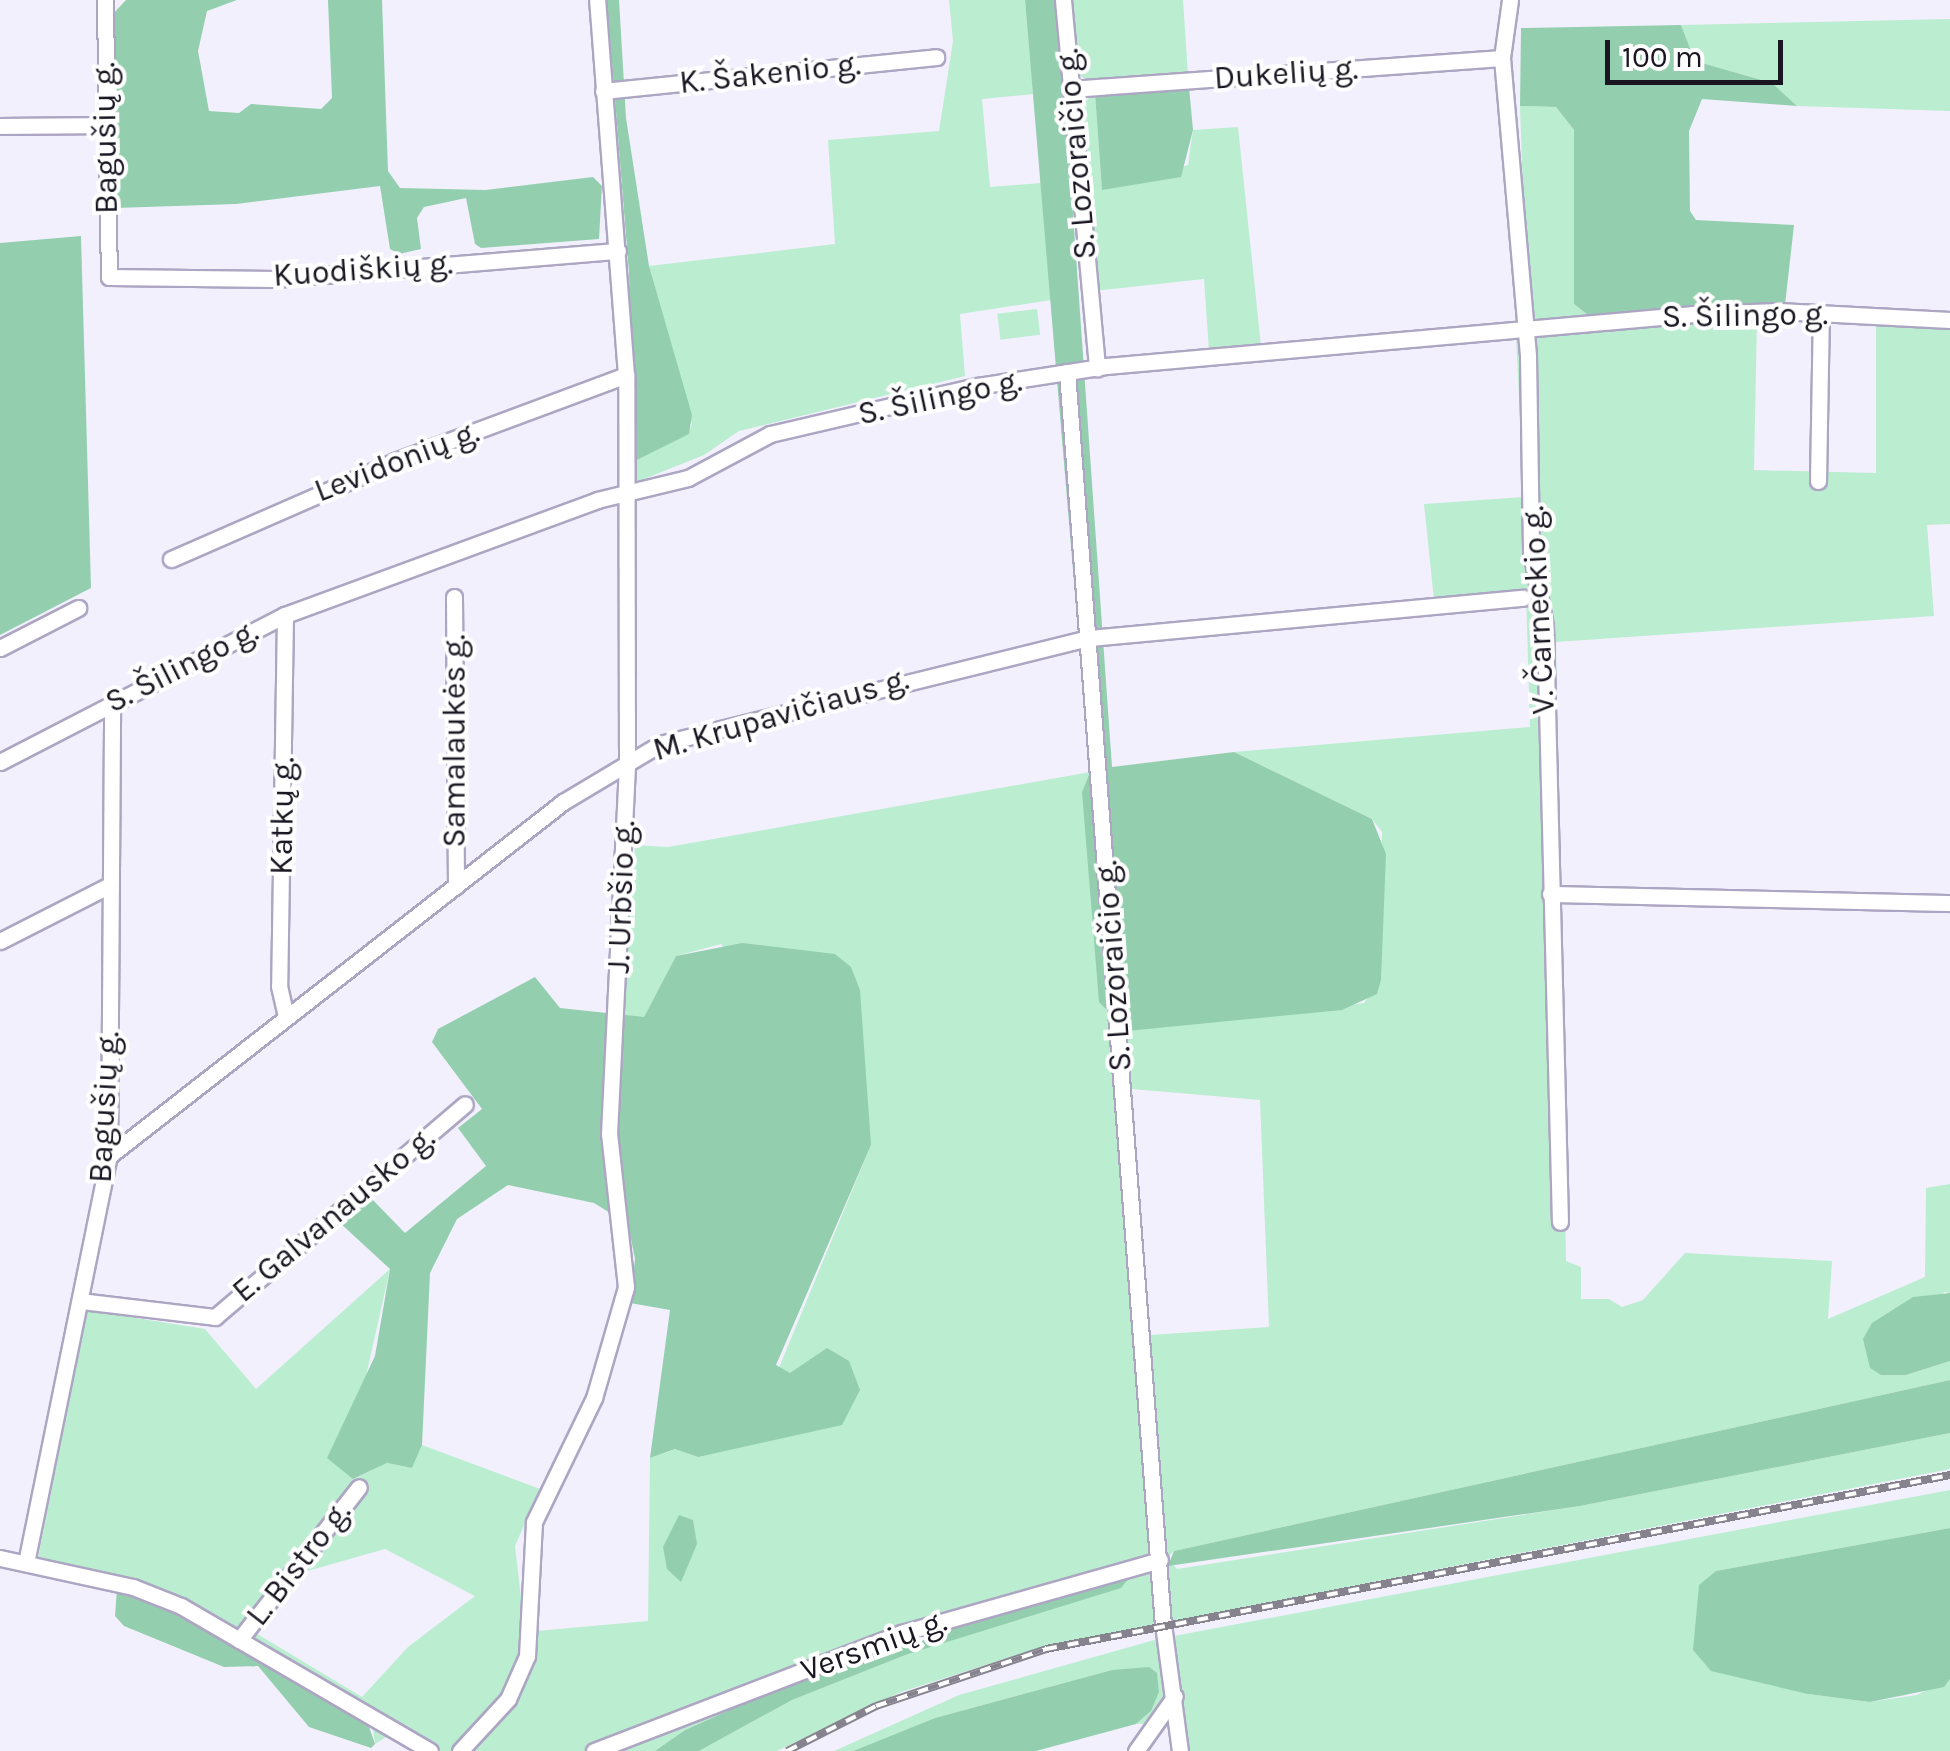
<!DOCTYPE html>
<meta charset="utf-8">
<style>
body{margin:0}
#map{position:relative;width:1950px;height:1751px;overflow:hidden;background:#f3f0fd;font-family:Karla,sans-serif}
div>[style]{position:absolute}
.green>*{inset:0;background:#bbedd1;transform-origin:0 0}
.forest>*{inset:0;background:#93cfae}
.roads{filter:drop-shadow(2px 0 #ada6c3) drop-shadow(-2px 0 #ada6c3) drop-shadow(0 2px #ada6c3) drop-shadow(0 -2px #ada6c3)}
.minor>*{height:15px;margin:-7.5px;padding:0 7.5px;transform-origin:7.5px;border-radius:7.5px;background:#fff}
.rail>*{height:8px;margin-top:-4px;transform-origin:0;background:repeating-linear-gradient(90deg,#fff 0 11px,#86838f 0 22px);box-sizing:border-box;border-block:2px solid #86838f}
span{translate:-50% -50%;white-space:nowrap;text-align:center;line-height:1.15;-webkit-text-stroke:8px #fff;paint-order:stroke}
.street-label{font-size:32px;color:#191621}
.scale{position:absolute;left:1605px;top:40px;width:178px;height:45px;box-sizing:border-box;border:5px solid #191621;border-top:0;padding-left:12px;font-size:30px;line-height:35px;white-space:nowrap;color:#191621;-webkit-text-stroke:8px #fff;paint-order:stroke}
</style>
<div id="map">
<div class="green">
<i style="clip-path:polygon(949px 0,1025px 0,1033px 94px,982px 99px,990px 187px,1041px 183px,1051px 300px,960px 314px,965px 376px,739px 431px,704px 455px,634px 483px,633px 462px,688px 434px,692px 424px,649px 266px,835px 244px,828px 140px,939px 131px,953px 41px)"></i>
<i style="clip-path:polygon(1070px 0,1183px 0,1188px 75px,1091px 83px,1075px 72px)"></i>
<i style="clip-path:polygon(1950px 19px,1950px 111px,1797px 106px,1772px 83px,1695px 61px,1681px 25px)"></i>
<i style="clip-path:polygon(1095px 94px,1102px 190px,1188px 165px,1193px 130px,1238px 127px,1261px 346px,1209px 351px,1204px 279px,1094px 291px,1078px 106px)"></i>
<i style="clip-path:polygon(1520px 106px,1556px 107px,1574px 130px,1574px 304px,1588px 315px,1533px 321px,1527px 311px)"></i>
<i style="left:1037px;top:309px;width:26px;height:40px;rotate:83deg"></i>
<i style="clip-path:polygon(evenodd,1704px 319px,1757px 319px,1754px 470px,1876px 473px,1876px 321px,1950px 325px,1950px 524px,1927px 525px,1934px 616px,1556px 642px,1566px 1261px,1581px 1267px,1581px 1299px,1609px 1299px,1622px 1307px,1643px 1300px,1685px 1253px,1832px 1261px,1828px 1319px,1925px 1277px,1926px 1188px,1950px 1184px,1950px 1293px,1944px 1292px,1906px 1375px,1950px 1361px,1950px 1380px,1174px 1551px,1167px 1558px,1177px 1569px,1580px 1506px,1950px 1433px,1950px 1469px,1042px 1647px,901px 1692px,777px 1751px,699px 1751px,792px 1700px,908px 1654px,803px 1677px,685px 1730px,655px 1751px,417px 1751px,389px 1735px,375px 1744px,373px 1728px,117px 1589px,114px 1575px,38px 1558px,87px 1310px,205px 1329px,256px 1389px,390px 1269px,364px 1385px,354px 1479px,387px 1463px,412px 1468px,422px 1445px,540px 1489px,515px 1546px,525px 1632px,648px 1621px,650px 1458px,676px 1449px,698px 1457px,813px 1352px,790px 1373px,778px 1370px,871px 1145px,721px 944px,676px 956px,644px 1017px,623px 1019px,635px 845px,668px 847px,1090px 772px,1082px 792px,1127px 1031px,1364px 1003px,1381px 980px,1382px 832px,1372px 819px,1234px 752px,1530px 727px,1526px 592px,1434px 600px,1424px 504px,1524px 497px,1516px 336px,1704px 319px,1132px 1089px,1260px 1100px,1269px 1327px,1150px 1335px,1132px 1089px,1704px 319px,385px 1549px,475px 1596px,408px 1647px,362px 1697px,254px 1632px,304px 1572px,385px 1549px)"></i>
<i style="clip-path:polygon(1950px 1490px,1950px 1528px,1716px 1571px,1808px 1694px,1870px 1702px,1917px 1695px,1950px 1679px,1950px 1751px,1173px 1751px,1170px 1723px,1136px 1724px,1151px 1711px,1112px 1670px,935px 1718px,853px 1751px,834px 1751px,959px 1695px,1158px 1639px)"></i>
</div>
<div class="forest">
<i style="clip-path:polygon(126px 0,237px 0,207px 11px,198px 51px,209px 111px,239px 113px,251px 104px,321px 109px,332px 98px,328px 0,382px 0,388px 171px,400px 188px,486px 190px,593px 177px,602px 186px,599px 239px,481px 248px,475px 244px,466px 198px,424px 207px,417px 218px,421px 249px,399px 254px,390px 249px,380px 186px,236px 204px,115px 208px,111px 16px)"></i>
<i style="clip-path:polygon(607px 0,619px 0,626px 118px,649px 266px,692px 415px,689px 434px,633px 462px,629px 273px)"></i>
<i style="clip-path:polygon(1025px 0,1058px 0,1112px 767px,1234px 752px,1372px 819px,1386px 854px,1381px 980px,1377px 994px,1342px 1010px,1127px 1031px,1099px 1002px,1082px 792px,1090px 772px)"></i>
<i style="clip-path:polygon(1681px 25px,1695px 61px,1772px 83px,1797px 106px,1702px 99px,1689px 131px,1690px 211px,1696px 220px,1794px 225px,1785px 305px,1588px 315px,1574px 304px,1574px 130px,1556px 107px,1520px 106px,1521px 28px)"></i>
<i style="clip-path:polygon(1189px 87px,1193px 130px,1181px 177px,1102px 190px,1095px 94px)"></i>
<i style="clip-path:polygon(81px 236px,91px 588px,0 635px,0 243px)"></i>
<i style="clip-path:polygon(742px 943px,835px 954px,851px 967px,860px 990px,871px 1145px,776px 1365px,790px 1373px,827px 1348px,849px 1361px,860px 1390px,842px 1425px,698px 1457px,675px 1449px,650px 1458px,670px 1310px,630px 1303px,635px 1259px,628px 1224px,594px 1203px,508px 1185px,457px 1219px,430px 1273px,422px 1445px,412px 1468px,387px 1463px,353px 1479px,327px 1458px,375px 1356px,390px 1269px,339px 1222px,369px 1196px,405px 1233px,486px 1166px,458px 1128px,482px 1109px,432px 1042px,438px 1029px,535px 977px,560px 1008px,644px 1017px,676px 956px)"></i>
<i style="clip-path:polygon(1950px 1293px,1950px 1361px,1906px 1375px,1881px 1375px,1870px 1368px,1863px 1339px,1872px 1323px,1913px 1297px)"></i>
<i style="clip-path:polygon(1950px 1380px,1950px 1433px,1580px 1506px,1168px 1566px,1174px 1551px)"></i>
<i style="clip-path:polygon(679px 1515px,693px 1520px,697px 1544px,681px 1582px,667px 1569px,663px 1547px)"></i>
<i style="clip-path:polygon(1950px 1528px,1950px 1679px,1944px 1687px,1870px 1702px,1808px 1694px,1711px 1671px,1693px 1650px,1699px 1585px,1716px 1571px)"></i>
<i style="clip-path:polygon(1134px 1572px,1121px 1588px,908px 1654px,792px 1700px,699px 1751px,655px 1751px,685px 1730px,803px 1677px,952px 1623px)"></i>
<i style="clip-path:polygon(117px 1589px,217px 1631px,367px 1721px,375px 1744px,371px 1748px,309px 1727px,258px 1666px,224px 1667px,124px 1626px,115px 1616px)"></i>
<i style="clip-path:polygon(1149px 1667px,1157px 1673px,1159px 1692px,1151px 1711px,1136px 1724px,1036px 1751px,853px 1751px,935px 1718px,1112px 1670px)"></i>
</div>
<div class="roads">
<div class="minor">
<i style="left:105px;top:0;width:277px;rotate:89.2deg"></i>
<i style="left:109px;top:277px;width:166px;rotate:0.7deg"></i>
<i style="left:275px;top:279px;width:344px;rotate:-4.7deg"></i>
<i style="left:1063px;top:0;width:370px;rotate:84.7deg"></i>
<i style="left:1510px;top:0;width:59px;rotate:97.9deg"></i>
<i style="left:1502px;top:58px;width:300px;rotate:85deg"></i>
<i style="left:1528px;top:357px;width:194px;rotate:89.1deg"></i>
<i style="left:1531px;top:551px;width:76px;rotate:79.4deg"></i>
<i style="left:1545px;top:626px;width:596px;rotate:88.56deg"></i>
<i style="left:1070px;top:89px;width:433px;rotate:-4.1deg"></i>
<i style="left:603px;top:91px;width:335px;rotate:-5.8deg"></i>
<i style="left:0;top:126px;width:105px;rotate:-0.5deg"></i>
<i style="left:1067px;top:372px;width:1256px;rotate:85.62deg"></i>
<i style="left:1163px;top:1624px;width:128px;rotate:82.4deg"></i>
<i style="left:1818px;top:481px;width:168px;rotate:-89deg"></i>
<i style="left:171px;top:559px;width:244px;rotate:-23.6deg"></i>
<i style="left:395px;top:461px;width:246px;rotate:-20.4deg"></i>
<i style="left:454px;top:597px;width:289px;rotate:89.6deg"></i>
<i style="left:285px;top:615px;width:371px;rotate:90.9deg"></i>
<i style="left:279px;top:986px;width:32px;rotate:77deg"></i>
<i style="left:0;top:648px;width:88px;rotate:-27.1deg"></i>
<i style="left:0;top:762px;width:321px;rotate:-27.3deg"></i>
<i style="left:285px;top:615px;width:333px;rotate:-20.2deg"></i>
<i style="left:597px;top:500px;width:94px;rotate:-13.6deg"></i>
<i style="left:688px;top:478px;width:93px;rotate:-28.2deg"></i>
<i style="left:770px;top:434px;width:212px;rotate:-13.1deg"></i>
<i style="left:977px;top:386px;width:131px;rotate:-8.8deg"></i>
<i style="left:1106px;top:366px;width:590px;rotate:-5.05deg"></i>
<i style="left:1694px;top:314px;width:85px;rotate:-2deg"></i>
<i style="left:1779px;top:311px;width:171px;rotate:3deg"></i>
<i style="left:1550px;top:894px;width:400px;rotate:1.3deg"></i>
<i style="left:0;top:941px;width:123px;rotate:-27deg"></i>
<i style="left:109px;top:1156px;width:576px;rotate:-37.94deg"></i>
<i style="left:563px;top:802px;width:113px;rotate:-30.9deg"></i>
<i style="left:660px;top:744px;width:442px;rotate:-13.9deg"></i>
<i style="left:1089px;top:638px;width:436px;rotate:-5.3deg"></i>
<i style="left:81px;top:1301px;width:135px;rotate:6.8deg"></i>
<i style="left:215px;top:1317px;width:328px;rotate:-40.4deg"></i>
<i style="left:0;top:1558px;width:136px;rotate:12.3deg"></i>
<i style="left:133px;top:1587px;width:52px;rotate:21.6deg"></i>
<i style="left:181px;top:1606px;width:288px;rotate:30.2deg"></i>
<i style="left:26px;top:1563px;width:415px;rotate:-78.5deg"></i>
<i style="left:109px;top:1156px;width:453px;rotate:-89.6deg"></i>
<i style="left:239px;top:1640px;width:194px;rotate:-51.9deg"></i>
<i style="left:460px;top:1751px;width:71px;rotate:-47.3deg"></i>
<i style="left:508px;top:1699px;width:47px;rotate:-66.2deg"></i>
<i style="left:527px;top:1656px;width:134px;rotate:-87deg"></i>
<i style="left:534px;top:1522px;width:138px;rotate:-64.2deg"></i>
<i style="left:594px;top:1398px;width:116px;rotate:-73.9deg"></i>
<i style="left:626px;top:1287px;width:154px;rotate:-96.3deg"></i>
<i style="left:609px;top:1134px;width:371px;rotate:-87.2deg"></i>
<i style="left:627px;top:763px;width:388px;rotate:-90.1deg"></i>
<i style="left:626px;top:375px;width:376px;rotate:-94.4deg"></i>
<i style="left:594px;top:1751px;width:330px;rotate:-21deg"></i>
<i style="left:902px;top:1633px;width:268px;rotate:-15.8deg"></i>
<i style="left:1136px;top:1751px;width:67px;rotate:-54.7deg"></i>
</div>
</div>
<div class="rail">
<i style="left:787px;top:1751px;width:100px;rotate:-26.8deg"></i>
<i style="left:876px;top:1706px;width:179px;rotate:-18.5deg"></i>
<i style="left:1046px;top:1649px;width:921px;rotate:-10.89deg"></i>
</div>
<div class="street-label">
<span style="left:770px;top:74px;rotate:-6deg">K. Šakenio g.</span>
<span style="left:1286px;top:74px;rotate:-4deg">Dukelių g.</span>
<span style="left:106px;top:138px;rotate:-91deg">Bagušių g.</span>
<span style="left:1077px;top:154px;rotate:-95deg">S. Lozoraičio g.</span>
<span style="left:363px;top:270px;rotate:-4deg">Kuodiškių g.</span>
<span style="left:1745px;top:316px;rotate:-1deg">S. Šilingo g.</span>
<span style="left:940px;top:398px;rotate:-12deg">S. Šilingo g.</span>
<span style="left:397px;top:462px;rotate:-21deg">Levidonių g.</span>
<span style="left:1539px;top:610px;rotate:-93deg">V. Čarneckio g.</span>
<span style="left:182px;top:667px;rotate:-27deg">S. Šilingo g.</span>
<span style="left:781px;top:715px;rotate:-16deg">M. Krupavičiaus g.</span>
<span style="left:455px;top:741px;rotate:-90deg">Samalaukės g.</span>
<span style="left:283px;top:816px;rotate:-89deg">Katkų g.</span>
<span style="left:622px;top:897px;rotate:-88deg">J. Urbšio g.</span>
<span style="left:1114px;top:966px;rotate:-94deg">S. Lozoraičio g.</span>
<span style="left:105px;top:1107px;rotate:-87deg">Bagušių g.</span>
<span style="left:334px;top:1215px;rotate:-40deg">E. Galvanausko g.</span>
<span style="left:299px;top:1564px;rotate:-52deg">L. Bistro g.</span>
<span style="left:874px;top:1646px;rotate:-20deg">Versmių g.</span>
</div>
<div class="scale">100 m</div>
</div>
